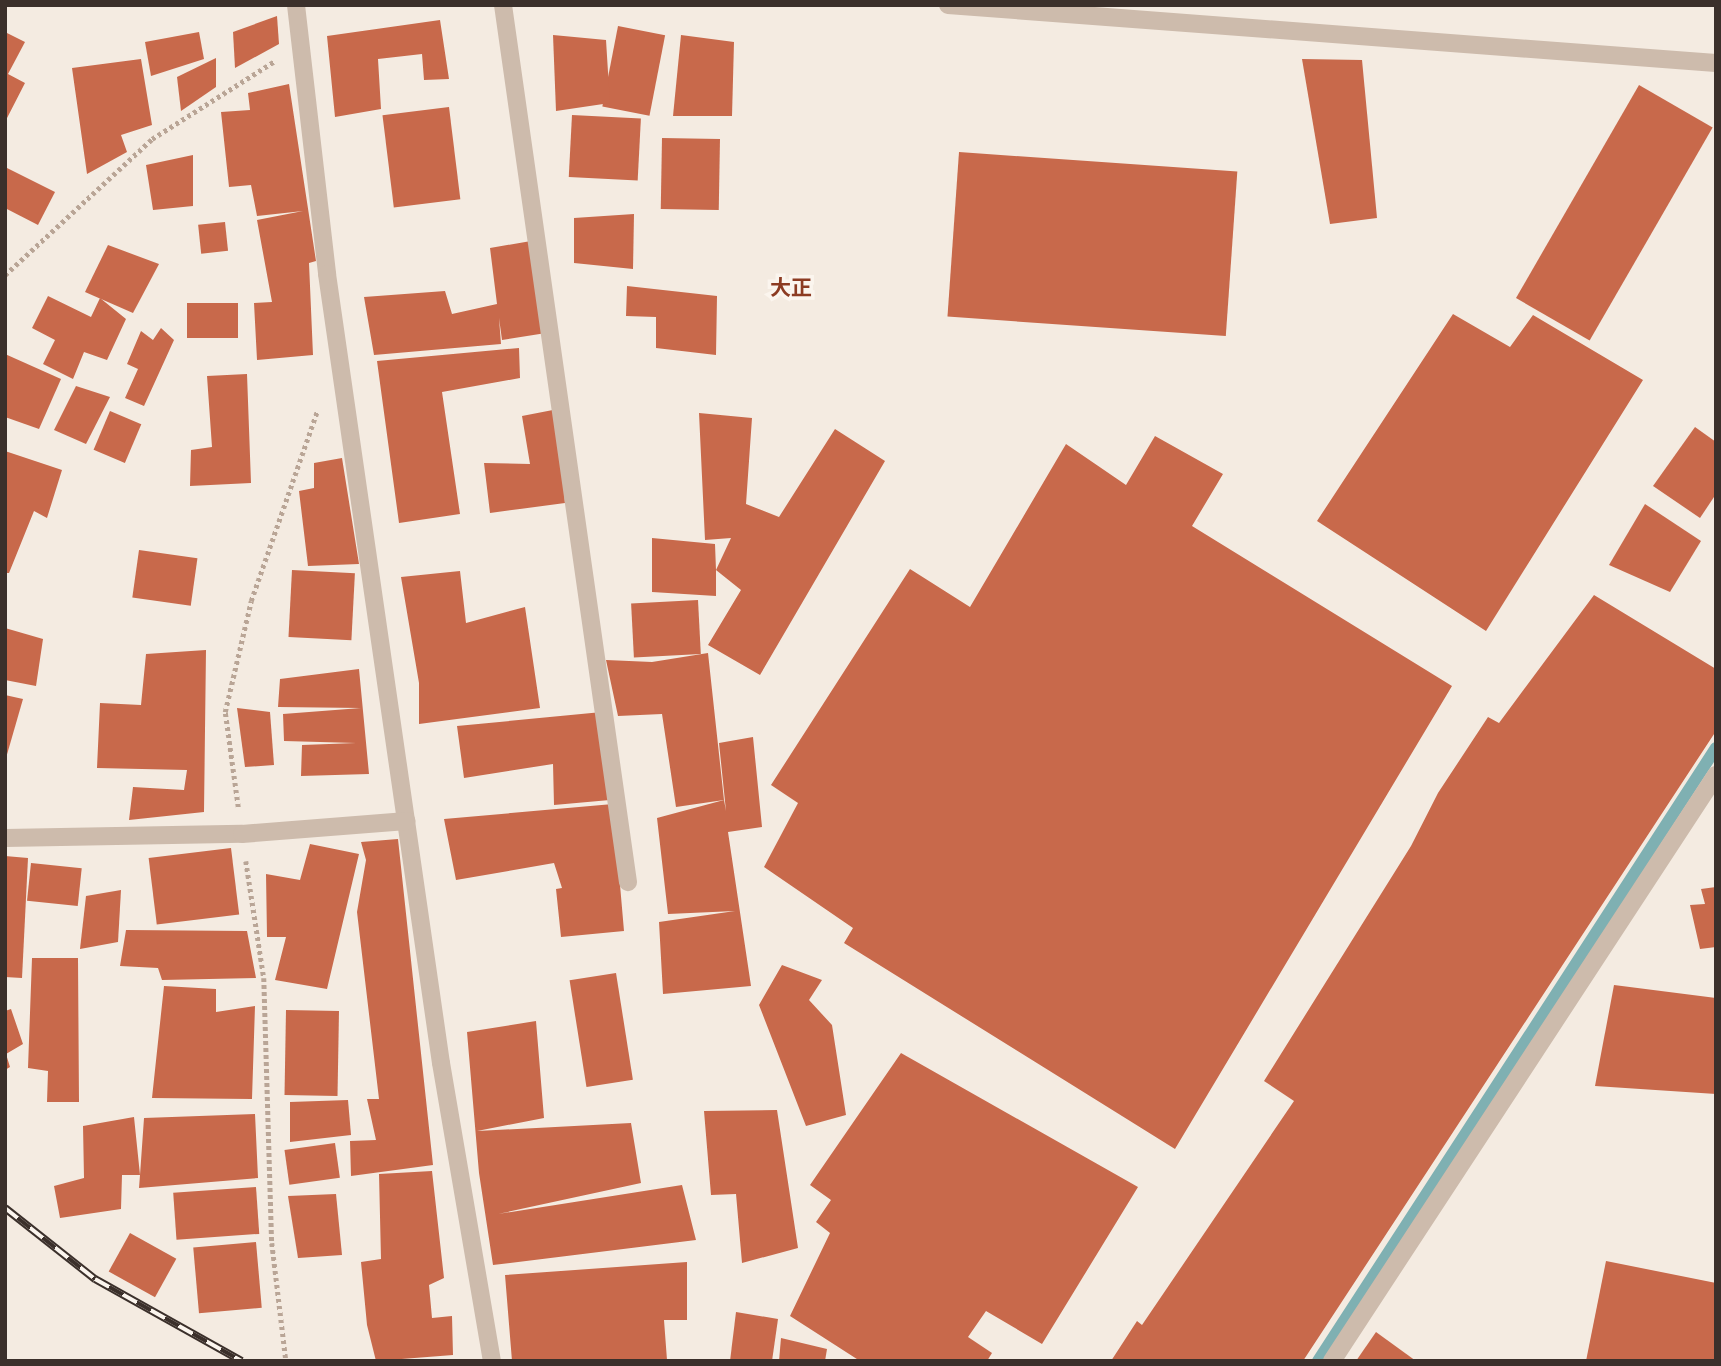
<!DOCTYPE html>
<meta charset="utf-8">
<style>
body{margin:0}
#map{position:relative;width:1721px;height:1366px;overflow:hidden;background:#f4ebe1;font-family:Arial,"Noto Sans JP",sans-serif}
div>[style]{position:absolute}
.stream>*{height:12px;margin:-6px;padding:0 6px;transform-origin:6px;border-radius:6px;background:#7fb0b2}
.building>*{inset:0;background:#c8694b;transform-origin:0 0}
.path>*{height:4.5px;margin-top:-2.25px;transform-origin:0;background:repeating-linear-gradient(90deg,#b9a596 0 3.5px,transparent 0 7px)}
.minor>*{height:18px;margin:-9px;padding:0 9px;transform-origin:9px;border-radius:9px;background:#cdbbac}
.rail>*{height:8px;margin-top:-4px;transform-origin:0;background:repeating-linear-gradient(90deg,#fbf5ee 0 16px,#3b302b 0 32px);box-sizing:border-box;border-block:2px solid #3b302b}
span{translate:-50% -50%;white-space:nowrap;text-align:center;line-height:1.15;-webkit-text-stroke:7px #fbf5ee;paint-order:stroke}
.neighbourhood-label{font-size:21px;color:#8c3b22;font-weight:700}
.frame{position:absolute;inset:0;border:7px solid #3b302b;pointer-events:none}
</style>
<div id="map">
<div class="stream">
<i style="left:1318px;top:1361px;width:731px;rotate:-57.01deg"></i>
</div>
<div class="building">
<i style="clip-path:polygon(277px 16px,279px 44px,235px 68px,233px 32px)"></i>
<i style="clip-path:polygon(440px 20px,449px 79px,424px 80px,422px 54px,378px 59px,381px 109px,335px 117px,327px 36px)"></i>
<i style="left:618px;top:26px;width:48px;height:82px;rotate:11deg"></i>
<i style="clip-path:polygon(5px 32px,25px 42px,8px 74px,25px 83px,5px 122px)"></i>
<i style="clip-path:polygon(199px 32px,204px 59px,151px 76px,145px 42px)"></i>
<i style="clip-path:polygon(553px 35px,606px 40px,610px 103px,556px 111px)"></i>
<i style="clip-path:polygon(681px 35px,734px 42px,732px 116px,673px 116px)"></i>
<i style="clip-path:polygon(216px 58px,216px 87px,181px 111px,177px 77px)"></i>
<i style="clip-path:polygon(141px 59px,152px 125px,121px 135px,127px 152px,87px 174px,72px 68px)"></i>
<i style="clip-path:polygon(1302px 59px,1362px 60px,1377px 218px,1330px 224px)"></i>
<i style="clip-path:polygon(289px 84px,316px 261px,309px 263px,313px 355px,257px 360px,254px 303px,272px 302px,257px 220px,303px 211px,257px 216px,251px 185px,229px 187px,221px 112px,250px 110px,248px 93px)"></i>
<i style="left:1639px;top:85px;width:85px;height:246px;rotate:30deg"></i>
<i style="left:449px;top:107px;width:93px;height:67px;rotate:83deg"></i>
<i style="left:572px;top:115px;width:69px;height:62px;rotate:3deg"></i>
<i style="left:662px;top:138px;width:58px;height:71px;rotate:1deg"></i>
<i style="left:959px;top:152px;width:279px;height:165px;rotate:4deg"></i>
<i style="clip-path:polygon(193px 155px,193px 206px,153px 210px,146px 165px)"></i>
<i style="clip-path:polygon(5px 167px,55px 192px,38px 225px,5px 208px)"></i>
<i style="clip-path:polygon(634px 214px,633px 269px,574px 263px,574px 218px)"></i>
<i style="left:225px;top:222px;width:29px;height:27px;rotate:84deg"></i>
<i style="clip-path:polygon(531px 241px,546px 333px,502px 340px,499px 318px,501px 344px,374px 355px,364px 297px,445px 291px,452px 314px,497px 304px,490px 248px)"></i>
<i style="clip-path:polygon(108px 245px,159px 264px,133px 313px,85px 292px)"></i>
<i style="clip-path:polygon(627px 286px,717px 296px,716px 355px,656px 348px,656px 317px,626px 316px)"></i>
<i style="clip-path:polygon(48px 296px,91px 317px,100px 298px,126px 319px,107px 360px,84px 352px,73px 379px,43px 364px,55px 340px,32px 328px)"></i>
<i style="left:238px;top:303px;width:35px;height:51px;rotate:90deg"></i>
<i style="clip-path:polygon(1453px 314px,1510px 347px,1533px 315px,1643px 380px,1486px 631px,1317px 521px)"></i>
<i style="clip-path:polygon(161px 328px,174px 340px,144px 406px,125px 398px,138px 369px,127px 364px,141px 331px,153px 340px)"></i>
<i style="clip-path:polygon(519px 348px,520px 378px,442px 392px,460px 514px,399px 523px,377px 361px)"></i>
<i style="clip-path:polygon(5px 354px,61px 379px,39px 429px,5px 417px)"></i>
<i style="clip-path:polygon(247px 374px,251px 483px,190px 486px,191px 450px,212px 447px,207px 376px)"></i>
<i style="clip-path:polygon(76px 386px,110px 397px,86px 444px,54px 430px)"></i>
<i style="clip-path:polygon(558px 409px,565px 503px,490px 513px,484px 463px,530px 464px,522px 416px)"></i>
<i style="left:110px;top:411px;width:34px;height:42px;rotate:23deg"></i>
<i style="clip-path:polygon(699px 413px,752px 418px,746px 504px,779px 517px,835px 429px,885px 461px,760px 675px,708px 645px,741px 590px,716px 570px,716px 596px,652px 592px,652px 538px,715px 544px,716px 570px,731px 538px,705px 540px)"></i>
<i style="clip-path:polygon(1695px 427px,1716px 442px,1716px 494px,1700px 518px,1653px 486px)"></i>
<i style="clip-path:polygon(1155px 436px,1223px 474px,1192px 526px,1452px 686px,1175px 1149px,844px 943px,853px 928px,764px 867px,798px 803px,771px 785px,910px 569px,970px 607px,1066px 444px,1126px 485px)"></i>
<i style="clip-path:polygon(5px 451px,62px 470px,47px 518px,34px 511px,9px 573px,5px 573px)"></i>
<i style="clip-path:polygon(342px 458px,359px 564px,308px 566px,299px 491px,314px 488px,314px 463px)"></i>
<i style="clip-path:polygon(1645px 504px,1701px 541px,1670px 592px,1609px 565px)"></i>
<i style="left:139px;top:550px;width:59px;height:48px;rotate:8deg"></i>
<i style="left:292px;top:570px;width:63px;height:67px;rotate:3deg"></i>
<i style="clip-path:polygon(460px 571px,466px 623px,525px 607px,540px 708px,419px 724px,419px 683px,401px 577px)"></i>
<i style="clip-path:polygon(1594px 595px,1716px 669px,1716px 731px,1303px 1361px,1111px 1361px,1137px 1321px,1142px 1325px,1294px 1101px,1264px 1081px,1411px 846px,1438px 793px,1488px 717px,1499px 723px)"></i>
<i style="left:698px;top:600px;width:54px;height:67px;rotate:87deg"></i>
<i style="clip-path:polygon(5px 628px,43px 639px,36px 686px,5px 680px)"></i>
<i style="clip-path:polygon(206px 650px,204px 812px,129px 820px,133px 787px,184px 790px,187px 770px,97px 768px,100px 703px,141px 705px,146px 654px)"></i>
<i style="clip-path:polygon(708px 653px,724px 800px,676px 807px,662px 714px,618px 716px,606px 660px,652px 662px)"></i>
<i style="clip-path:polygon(359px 669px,369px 774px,301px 776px,302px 745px,356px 743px,284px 741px,283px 714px,361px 708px,278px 707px,280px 679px)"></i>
<i style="clip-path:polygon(5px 695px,23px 699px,6px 758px,5px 758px)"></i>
<i style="clip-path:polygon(237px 708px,270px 712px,274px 765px,245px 767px)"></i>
<i style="clip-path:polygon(602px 712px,621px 799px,554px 805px,553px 764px,464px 778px,457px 726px)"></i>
<i style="clip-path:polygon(753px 737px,762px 827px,728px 832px,751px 986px,663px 994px,659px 922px,735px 911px,668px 914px,657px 818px,724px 800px,726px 811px,719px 743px)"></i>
<i style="clip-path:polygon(613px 804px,624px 931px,561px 937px,556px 889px,562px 888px,554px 863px,456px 880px,444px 819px)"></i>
<i style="clip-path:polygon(398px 839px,433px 1165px,351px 1176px,350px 1141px,376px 1140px,367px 1099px,379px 1099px,357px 912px,366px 860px,361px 842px)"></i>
<i style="clip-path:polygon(310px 844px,359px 854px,327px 989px,275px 980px,286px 937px,267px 937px,266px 874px,300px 880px)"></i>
<i style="left:231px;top:848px;width:67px;height:83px;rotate:83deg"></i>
<i style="clip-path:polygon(5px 856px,28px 858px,22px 978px,5px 977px)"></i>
<i style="left:31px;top:863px;width:51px;height:38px;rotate:6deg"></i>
<i style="clip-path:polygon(1716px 887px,1716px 947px,1700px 949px,1690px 905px,1705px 904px,1701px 889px)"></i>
<i style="clip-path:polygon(121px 890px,118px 942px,80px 949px,86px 896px)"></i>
<i style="clip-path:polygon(126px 930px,247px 931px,256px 978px,162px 980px,158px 968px,120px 966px)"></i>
<i style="clip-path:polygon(32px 958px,78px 958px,79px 1102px,47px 1102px,48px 1071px,28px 1068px)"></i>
<i style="clip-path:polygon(782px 965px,822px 980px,809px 1000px,832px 1025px,846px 1115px,806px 1126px,759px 1005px)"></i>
<i style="left:616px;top:973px;width:108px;height:47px;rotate:81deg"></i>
<i style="clip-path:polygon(1614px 985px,1716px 998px,1716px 1094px,1595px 1086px)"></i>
<i style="clip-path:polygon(164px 986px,216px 989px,216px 1012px,255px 1006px,252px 1099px,152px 1098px)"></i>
<i style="clip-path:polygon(11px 1009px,23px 1044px,6px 1054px,10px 1067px,5px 1070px,5px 1011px)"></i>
<i style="left:286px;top:1010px;width:53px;height:85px;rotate:1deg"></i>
<i style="clip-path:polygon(536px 1021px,544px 1118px,477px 1131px,631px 1123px,641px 1183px,498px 1214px,682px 1185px,696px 1240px,493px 1265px,479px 1173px,467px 1032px)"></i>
<i style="clip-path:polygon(901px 1053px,1138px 1187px,1042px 1344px,986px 1311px,968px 1337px,992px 1353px,987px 1361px,860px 1361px,790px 1316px,830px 1233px,816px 1222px,831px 1200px,810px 1185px)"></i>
<i style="clip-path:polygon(348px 1100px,351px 1135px,290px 1142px,290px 1102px)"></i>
<i style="clip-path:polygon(777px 1110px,798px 1248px,742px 1263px,736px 1194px,711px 1195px,704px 1111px)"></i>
<i style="clip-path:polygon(255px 1114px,258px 1178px,139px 1188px,140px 1175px,122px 1175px,121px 1209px,60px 1218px,54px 1186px,84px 1178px,83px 1126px,134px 1117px,140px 1175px,144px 1118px)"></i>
<i style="left:335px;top:1143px;width:35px;height:51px;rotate:82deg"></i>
<i style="clip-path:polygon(432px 1171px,444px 1278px,429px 1285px,432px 1318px,452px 1316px,453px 1355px,376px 1361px,367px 1325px,361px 1262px,381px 1259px,379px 1174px)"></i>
<i style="left:256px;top:1187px;width:47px;height:83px;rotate:86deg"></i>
<i style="clip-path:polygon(336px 1194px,342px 1255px,298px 1258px,288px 1196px)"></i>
<i style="left:130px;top:1233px;width:53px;height:44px;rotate:29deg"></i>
<i style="left:256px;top:1242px;width:66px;height:63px;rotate:85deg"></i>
<i style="clip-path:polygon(1606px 1261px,1716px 1283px,1716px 1361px,1586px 1361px)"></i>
<i style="clip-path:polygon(687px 1262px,687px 1320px,664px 1320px,667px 1360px,512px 1361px,505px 1275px)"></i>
<i style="clip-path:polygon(736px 1312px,778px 1319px,772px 1361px,730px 1361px)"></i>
<i style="clip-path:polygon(1376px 1332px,1416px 1361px,1356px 1361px)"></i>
<i style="clip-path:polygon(781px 1338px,827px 1349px,825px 1361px,779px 1361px)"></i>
</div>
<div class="path">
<i style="left:5px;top:275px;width:200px;rotate:-42.8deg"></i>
<i style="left:152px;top:139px;width:146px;rotate:-32.4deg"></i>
<i style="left:238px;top:807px;width:96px;rotate:-97.8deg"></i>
<i style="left:225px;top:712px;width:114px;rotate:-76.8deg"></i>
<i style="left:251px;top:601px;width:201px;rotate:-70.8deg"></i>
<i style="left:246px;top:861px;width:118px;rotate:81.3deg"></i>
<i style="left:264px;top:978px;width:265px;rotate:88.3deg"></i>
<i style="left:272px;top:1243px;width:119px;rotate:83.2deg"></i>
</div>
<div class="minor">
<i style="left:296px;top:5px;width:271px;rotate:83.4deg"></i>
<i style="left:327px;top:274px;width:797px;rotate:81.78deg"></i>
<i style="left:441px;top:1063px;width:302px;rotate:80.3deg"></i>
<i style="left:503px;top:5px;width:886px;rotate:81.89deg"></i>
<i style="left:948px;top:5px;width:770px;rotate:4.32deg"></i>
<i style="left:5px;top:838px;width:237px;rotate:-1deg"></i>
<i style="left:242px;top:834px;width:165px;rotate:-4.5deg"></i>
<i style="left:1332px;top:1361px;width:701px;rotate:-56.76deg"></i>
</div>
<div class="rail">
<i style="left:5px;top:1208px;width:115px;rotate:38.3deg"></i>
<i style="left:95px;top:1279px;width:168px;rotate:29.2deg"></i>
</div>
<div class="neighbourhood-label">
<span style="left:791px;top:288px">大正</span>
</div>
<div class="frame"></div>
</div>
